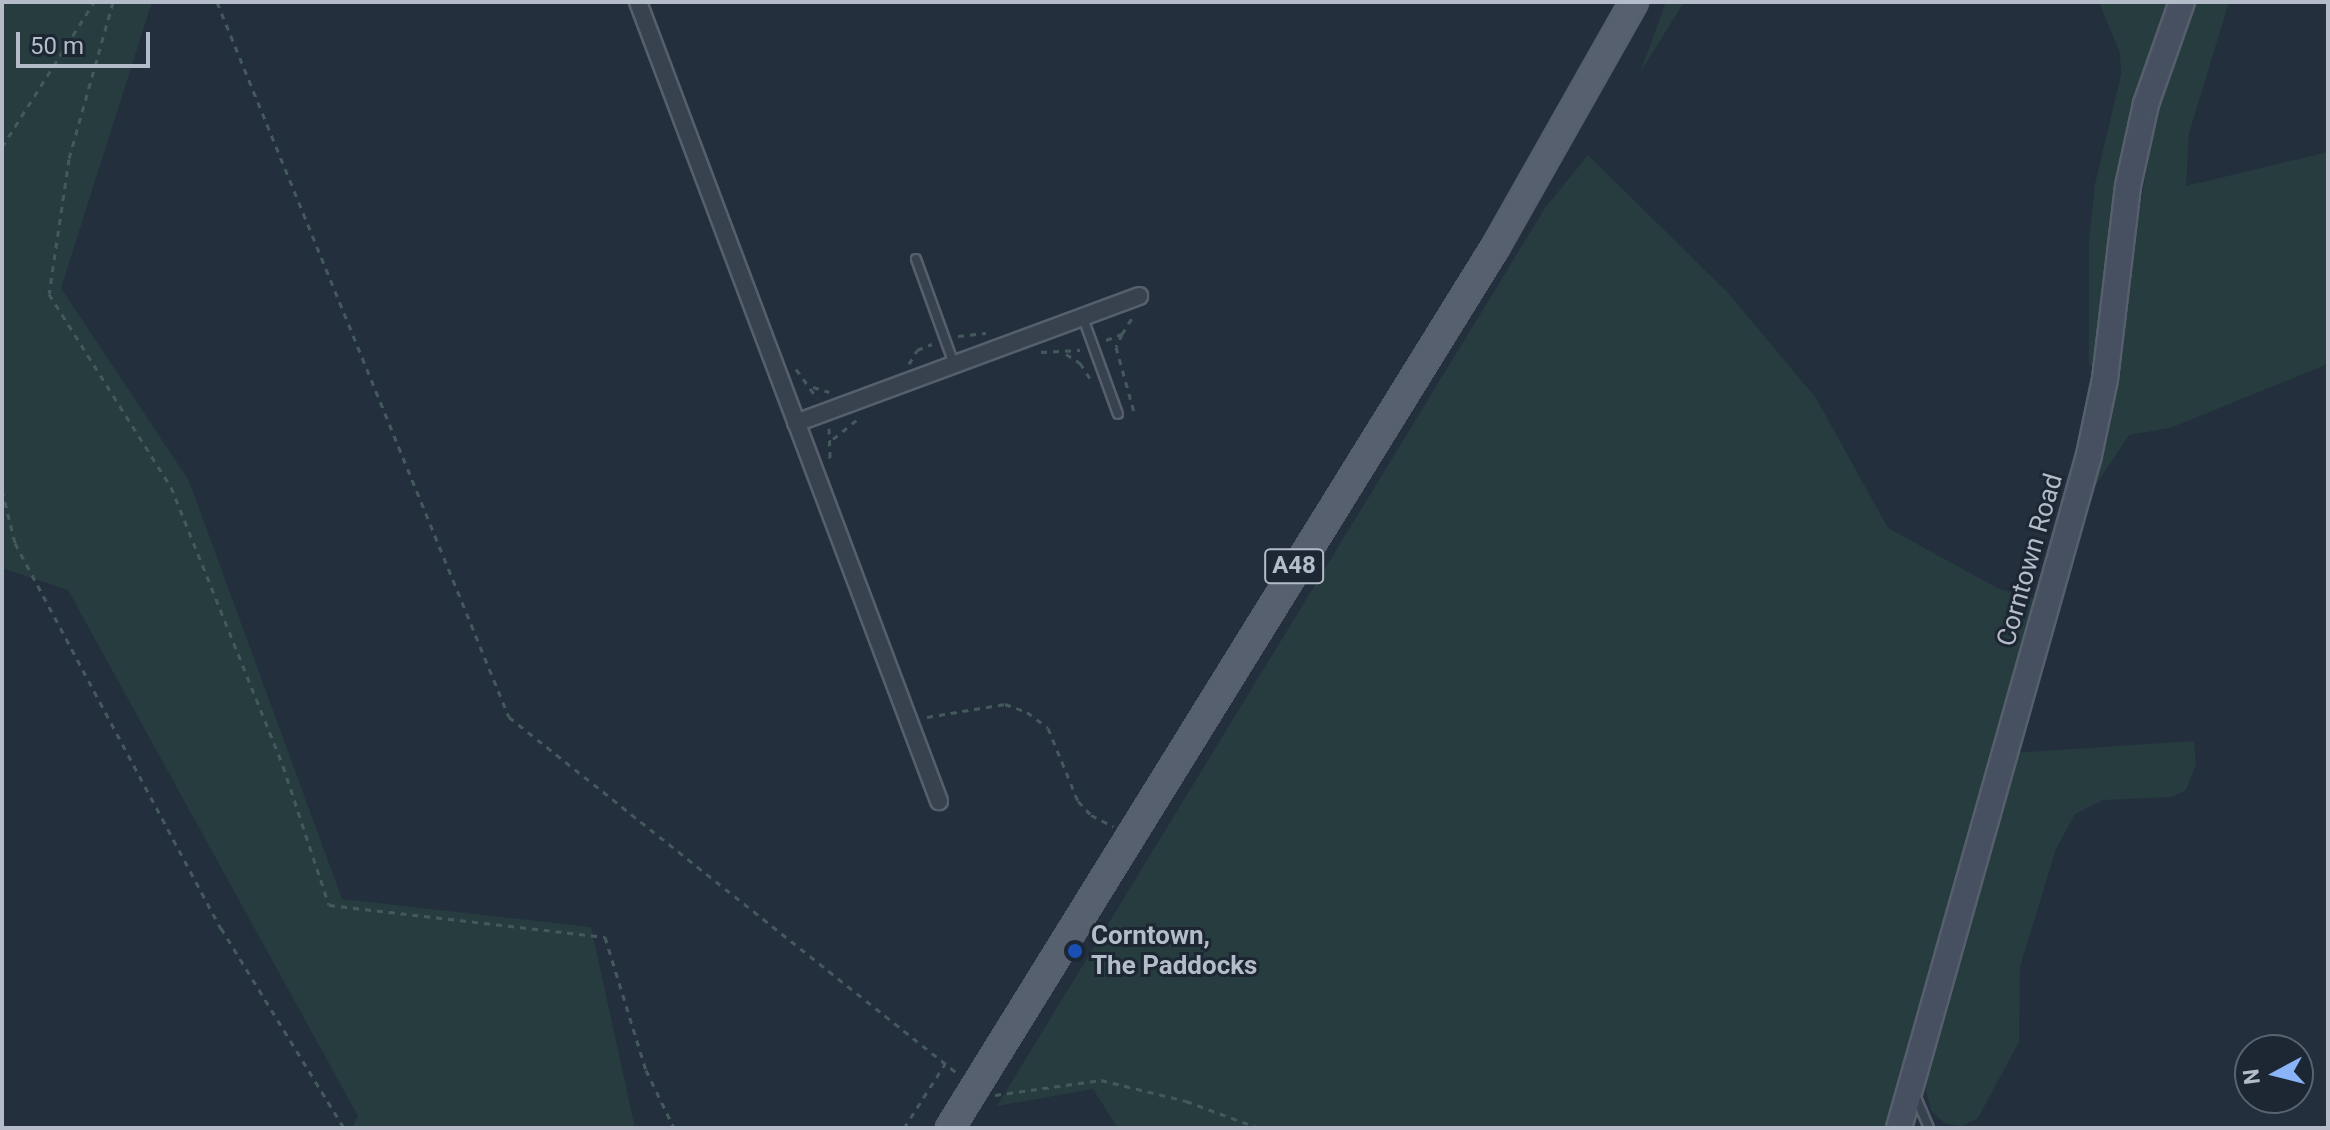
<!DOCTYPE html>
<style>
body{margin:0}
#map{position:relative;width:2330px;height:1130px;overflow:hidden;background:#242f3e;font-family:Roboto,sans-serif}
div>[style]{position:absolute}
.green>*{inset:0;background:#263c3f}
.path>*{height:3px;margin-top:-1.5px;transform-origin:0;background:repeating-linear-gradient(90deg,#44595c 0 6px,transparent 0 12px)}
.roads{filter:drop-shadow(2px 0 #565f6c) drop-shadow(-2px 0 #565f6c) drop-shadow(0 2px #565f6c) drop-shadow(0 -2px #565f6c)}
.lane>*{height:8px;margin:-4px;padding:0 4px;transform-origin:4px;border-radius:4px;background:#38414e}
.street>*{height:16px;margin:-8px;padding:0 8px;transform-origin:8px;border-radius:8px;background:#38414e}
.secondary>*{height:24px;margin:-12px;padding:0 12px;transform-origin:12px;border-radius:12px;background:#465061}
.primary>*{height:26px;margin:-13px;padding:0 13px;transform-origin:13px;border-radius:13px;background:#56606e}
.dots>*{width:22px;height:22px;translate:-50% -50%;box-sizing:border-box;border:4px solid #1d2633;border-radius:50%}
span{translate:-50% -50%;white-space:nowrap;text-align:center;line-height:1.15;-webkit-text-stroke:6px #1d2633;paint-order:stroke}
.shield-label span{padding:2px 6px;background:#1d2633;border:2px solid;border-radius:6px;-webkit-text-stroke-width:0}
.shield-label{font-size:24px;color:#b4bcc9;font-weight:700}
.street-label{font-size:26px;color:#b4bcc9}
.poi-label{font-size:26px;color:#b4bcc9;font-weight:700}
.left{translate:0 -50%;text-align:left}
.frame{position:absolute;inset:0;border:4px solid #b4bcc9;pointer-events:none}
.north{position:absolute;left:2234px;top:1034px;width:80px;height:80px;box-sizing:border-box;background:#1d2633;border:2px solid #59626f;border-radius:50%;rotate:263deg;font-size:22px;font-weight:700;line-height:32px;text-align:center;color:#b4bcc9}
.north::after{content:'';display:block;margin:auto;width:28px;height:36px;background:#8ab4f8;clip-path:polygon(50% 0,100% 100%,50% 72%,0 100%)}
.scale{position:absolute;left:16px;top:32px;width:134px;height:36px;box-sizing:border-box;border:4px solid #b4bcc9;border-top:0;padding-left:10px;font-size:24px;line-height:28px;white-space:nowrap;color:#b4bcc9;-webkit-text-stroke:6px #1d2633;paint-order:stroke}
</style>
<div id="map">
<div class="green">
<i style="clip-path:polygon(2px 2px,152px 2px,61px 288px,189px 481px,342px 899px,591px 927px,635px 1128px,352px 1128px,358px 1116px,68px 590px,2px 568px)"></i>
<i style="clip-path:polygon(1666px 2px,1684px 2px,1640px 73px)"></i>
<i style="clip-path:polygon(2099px 2px,2172px 2px,2099px 369px,2089px 365px,2089px 241px,2095px 184px,2121px 75px,2120px 53px)"></i>
<i style="clip-path:polygon(2196px 2px,2229px 2px,2189px 133px,2186px 186px,2328px 152px,2328px 364px,2170px 428px,2129px 435px,2090px 494px,2154px 127px,2171px 59px)"></i>
<i style="clip-path:polygon(1588px 155px,1728px 293px,1816px 398px,1888px 528px,1999px 589px,2040px 600px,1889px 1128px,1118px 1128px,1093px 1089px,997px 1106px,1545px 208px)"></i>
<i style="clip-path:polygon(2194px 741px,2196px 764px,2186px 790px,2172px 797px,2103px 800px,2075px 814px,2056px 849px,2020px 967px,2019px 1042px,1978px 1118px,1962px 1126px,1944px 1123px,1931px 1110px,1924px 1083px,2012px 753px)"></i>
</div>
<div class="path">
<i style="left:113px;top:2px;width:163px;rotate:105.7deg"></i>
<i style="left:69px;top:159px;width:136px;rotate:98.4deg"></i>
<i style="left:49px;top:294px;width:228px;rotate:57.7deg"></i>
<i style="left:171px;top:487px;width:301px;rotate:68.1deg"></i>
<i style="left:283px;top:766px;width:146px;rotate:71.7deg"></i>
<i style="left:329px;top:905px;width:278px;rotate:6.6deg"></i>
<i style="left:605px;top:937px;width:139px;rotate:72.9deg"></i>
<i style="left:646px;top:1070px;width:64px;rotate:64.2deg"></i>
<i style="left:217px;top:2px;width:772px;rotate:67.79deg"></i>
<i style="left:509px;top:717px;width:572px;rotate:38.47deg"></i>
<i style="left:2px;top:147px;width:172px;rotate:-57.6deg"></i>
<i style="left:1122px;top:334px;width:14px;rotate:115deg"></i>
<i style="left:1116px;top:347px;width:67px;rotate:74.5deg"></i>
<i style="left:958px;top:336px;width:28px;rotate:-6deg"></i>
<i style="left:1106px;top:340px;width:17px;rotate:-21deg"></i>
<i style="left:1122px;top:334px;width:19px;rotate:-58deg"></i>
<i style="left:1041px;top:352px;width:39px;rotate:-3deg"></i>
<i style="left:1066px;top:354px;width:17px;rotate:33deg"></i>
<i style="left:1080px;top:363px;width:20px;rotate:57deg"></i>
<i style="left:909px;top:364px;width:16px;rotate:-60deg"></i>
<i style="left:917px;top:350px;width:16px;rotate:-22deg"></i>
<i style="left:796px;top:369px;width:36px;rotate:54deg"></i>
<i style="left:813px;top:387px;width:17px;rotate:17deg"></i>
<i style="left:829px;top:428px;width:31px;rotate:88deg"></i>
<i style="left:833px;top:439px;width:32px;rotate:-39deg"></i>
<i style="left:2px;top:490px;width:55px;rotate:76.2deg"></i>
<i style="left:15px;top:543px;width:437px;rotate:61.9deg"></i>
<i style="left:221px;top:928px;width:235px;rotate:58.4deg"></i>
<i style="left:927px;top:717px;width:79px;rotate:-9.5deg"></i>
<i style="left:1005px;top:704px;width:23px;rotate:20deg"></i>
<i style="left:1027px;top:712px;width:26px;rotate:37deg"></i>
<i style="left:1048px;top:728px;width:79px;rotate:67.7deg"></i>
<i style="left:1078px;top:801px;width:19px;rotate:47deg"></i>
<i style="left:1091px;top:815px;width:25px;rotate:27deg"></i>
<i style="left:995px;top:1095px;width:107px;rotate:-8.1deg"></i>
<i style="left:1101px;top:1080px;width:88px;rotate:13.9deg"></i>
<i style="left:1186px;top:1101px;width:78px;rotate:20.3deg"></i>
<i style="left:904px;top:1128px;width:76px;rotate:-57.4deg"></i>
</div>
<div class="roads">
<div class="lane">
<i style="left:916px;top:259px;width:112px;rotate:70.1deg"></i>
<i style="left:1083px;top:318px;width:102px;rotate:70deg"></i>
<i style="left:1915px;top:1095px;width:36px;rotate:67deg"></i>
</div>
<div class="street">
<i style="left:638px;top:2px;width:854px;rotate:69.36deg"></i>
<i style="left:796px;top:423px;width:366px;rotate:-20.3deg"></i>
</div>
<div class="secondary">
<i style="left:1899px;top:1128px;width:699px;rotate:-74.23deg"></i>
<i style="left:2089px;top:455px;width:78px;rotate:-78.1deg"></i>
<i style="left:2105px;top:379px;width:194px;rotate:-83.2deg"></i>
<i style="left:2128px;top:186px;width:84px;rotate:-77.6deg"></i>
<i style="left:2146px;top:104px;width:108px;rotate:-70.6deg"></i>
</div>
<div class="primary">
<i style="left:950px;top:1128px;width:1037px;rotate:-58.24deg"></i>
<i style="left:1496px;top:246px;width:280px;rotate:-60.5deg"></i>
</div>
</div>
<div class="dots">
<i style="left:1075px;top:951px;background:#1a4fb4"></i>
</div>
<div class="shield-label">
<span style="left:1294px;top:566px">A48</span>
</div>
<div class="street-label">
<span style="left:2030px;top:560px;rotate:-74deg">Corntown Road</span>
</div>
<div class="poi-label">
<span class="left" style="left:1091px;top:951px">Corntown,<br>The Paddocks</span>
</div>
<div class="frame"></div>
<div class="north">N</div>
<div class="scale">50 m</div>
</div>
